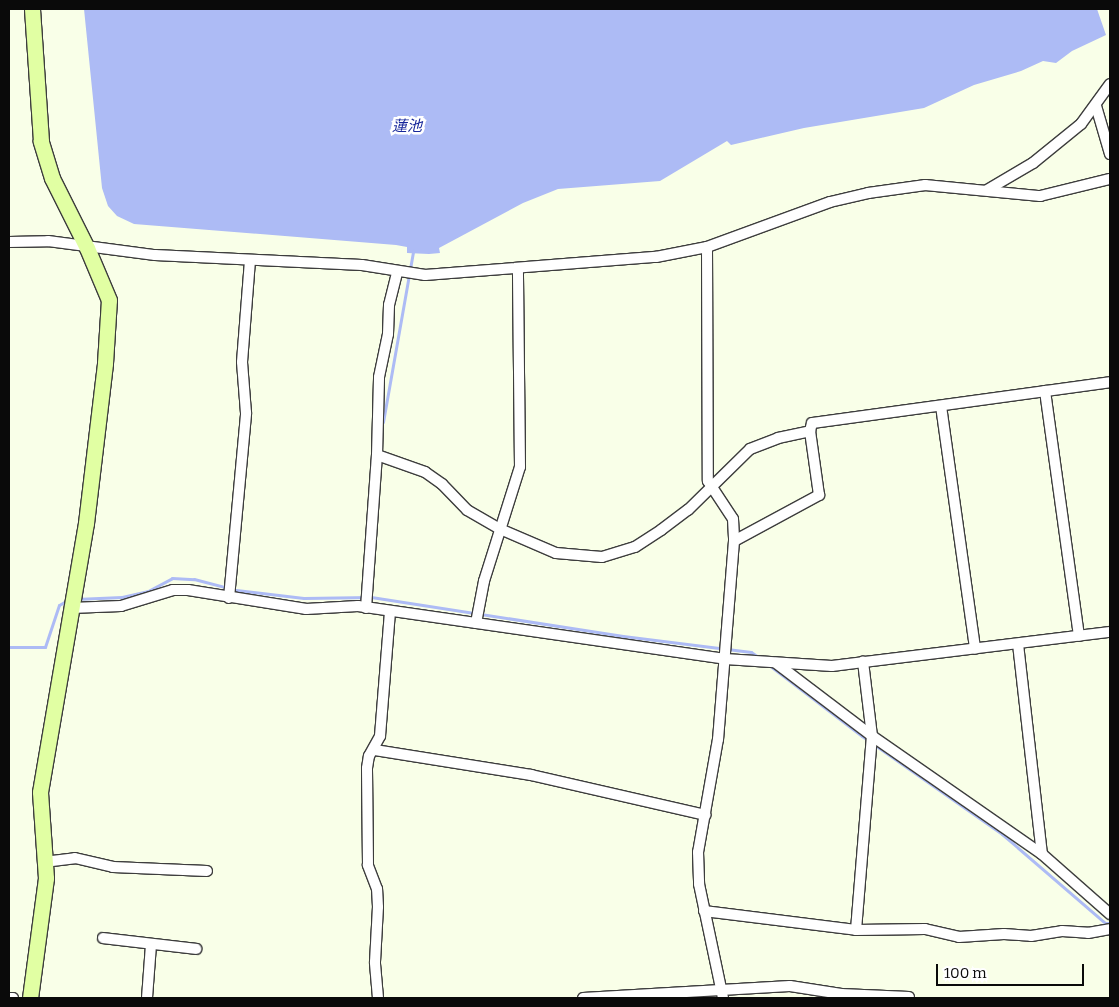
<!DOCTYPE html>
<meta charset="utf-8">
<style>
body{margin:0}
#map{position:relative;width:1119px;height:1007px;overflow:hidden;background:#f9ffe8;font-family:Bitter,"Noto Sans JP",serif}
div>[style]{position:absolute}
.water>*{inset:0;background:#adbbf5}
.stream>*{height:3px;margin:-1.5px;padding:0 1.5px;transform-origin:1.5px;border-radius:1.5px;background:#adbbf5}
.roads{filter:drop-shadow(1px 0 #3d3d3d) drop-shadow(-1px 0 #3d3d3d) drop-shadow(0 1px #3d3d3d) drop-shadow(0 -1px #3d3d3d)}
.street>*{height:10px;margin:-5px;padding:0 5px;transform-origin:5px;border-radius:5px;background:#fff}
.secondary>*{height:15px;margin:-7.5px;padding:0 7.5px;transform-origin:7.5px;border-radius:7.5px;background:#e1ffa3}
span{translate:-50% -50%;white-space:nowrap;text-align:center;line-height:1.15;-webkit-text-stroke:5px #fff;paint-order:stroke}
.water-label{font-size:15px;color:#16269a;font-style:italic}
.frame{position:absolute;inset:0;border:10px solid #0a0a0a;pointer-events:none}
.scale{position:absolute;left:936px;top:964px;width:148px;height:22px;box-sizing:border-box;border:2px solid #0a0a0a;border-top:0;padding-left:6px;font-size:15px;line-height:18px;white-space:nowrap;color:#0a0a0a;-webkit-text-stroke:4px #fff;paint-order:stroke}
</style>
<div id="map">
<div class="water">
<i style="clip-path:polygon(84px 9px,1097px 9px,1106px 35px,1072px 51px,1056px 63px,1043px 61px,1021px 71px,974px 85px,924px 108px,804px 128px,731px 145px,727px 141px,660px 181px,558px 189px,523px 203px,439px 248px,440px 253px,429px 254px,407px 253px,407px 247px,396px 245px,134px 224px,117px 216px,108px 206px,102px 188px)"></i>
</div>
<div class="stream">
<i style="left:383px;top:422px;width:174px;rotate:-80deg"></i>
<i style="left:76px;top:599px;width:46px;rotate:-2.5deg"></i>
<i style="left:122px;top:597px;width:27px;rotate:-13deg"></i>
<i style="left:148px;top:591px;width:27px;rotate:-28deg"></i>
<i style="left:172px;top:578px;width:22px;rotate:3deg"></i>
<i style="left:194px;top:579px;width:43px;rotate:14.7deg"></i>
<i style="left:236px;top:590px;width:68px;rotate:6.7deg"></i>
<i style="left:304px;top:598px;width:67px;rotate:-0.9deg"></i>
<i style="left:371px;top:597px;width:255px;rotate:8.8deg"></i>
<i style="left:623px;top:636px;width:129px;rotate:7.1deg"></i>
<i style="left:751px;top:652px;width:11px;rotate:34deg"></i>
<i style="left:9px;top:647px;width:36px"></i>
<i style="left:45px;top:647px;width:44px;rotate:-71.6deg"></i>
<i style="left:59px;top:605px;width:10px;rotate:-29deg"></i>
<i style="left:769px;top:665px;width:117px;rotate:37.4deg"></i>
<i style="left:862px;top:736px;width:171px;rotate:35deg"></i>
<i style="left:1002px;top:834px;width:136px;rotate:40.8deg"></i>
<i style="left:1105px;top:923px;width:5px"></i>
</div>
<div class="roads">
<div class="street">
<i style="left:1096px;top:106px;width:50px;rotate:73.7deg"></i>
<i style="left:987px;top:190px;width:53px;rotate:-30.4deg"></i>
<i style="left:1033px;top:163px;width:62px;rotate:-39.1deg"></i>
<i style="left:1081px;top:124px;width:49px;rotate:-54.1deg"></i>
<i style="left:9px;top:242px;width:39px;rotate:-1deg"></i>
<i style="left:48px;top:241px;width:108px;rotate:7.5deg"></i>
<i style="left:155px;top:255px;width:207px;rotate:2.8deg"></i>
<i style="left:362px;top:265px;width:64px;rotate:9deg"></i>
<i style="left:425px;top:275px;width:232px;rotate:-4.5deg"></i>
<i style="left:656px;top:257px;width:52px;rotate:-11.1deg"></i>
<i style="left:707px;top:247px;width:131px;rotate:-20.1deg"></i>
<i style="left:830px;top:202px;width:39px;rotate:-13deg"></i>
<i style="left:868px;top:193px;width:58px;rotate:-8deg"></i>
<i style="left:925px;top:185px;width:116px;rotate:5.5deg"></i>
<i style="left:1040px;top:196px;width:72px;rotate:-13.7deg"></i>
<i style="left:707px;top:247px;width:234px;rotate:89.8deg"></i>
<i style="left:708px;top:481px;width:45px;rotate:56.7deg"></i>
<i style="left:733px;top:519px;width:22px;rotate:87deg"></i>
<i style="left:734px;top:541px;width:199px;rotate:94.6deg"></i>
<i style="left:718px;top:739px;width:115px;rotate:100deg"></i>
<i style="left:698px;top:852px;width:32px;rotate:88deg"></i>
<i style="left:699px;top:884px;width:116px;rotate:78.1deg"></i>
<i style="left:1045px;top:391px;width:247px;rotate:82.1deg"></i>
<i style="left:941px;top:406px;width:245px;rotate:82deg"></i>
<i style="left:377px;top:455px;width:51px;rotate:19.5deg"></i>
<i style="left:425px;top:472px;width:21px;rotate:35deg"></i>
<i style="left:442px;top:484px;width:36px;rotate:46deg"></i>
<i style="left:467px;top:510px;width:38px;rotate:30deg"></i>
<i style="left:500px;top:529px;width:61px;rotate:23.2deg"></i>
<i style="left:556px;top:553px;width:46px;rotate:5deg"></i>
<i style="left:602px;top:557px;width:34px;rotate:-17deg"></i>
<i style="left:635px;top:547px;width:31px;rotate:-33deg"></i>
<i style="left:661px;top:530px;width:34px;rotate:-37deg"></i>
<i style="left:688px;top:510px;width:87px;rotate:-44.5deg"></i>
<i style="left:750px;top:449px;width:30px;rotate:-21deg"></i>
<i style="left:778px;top:438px;width:33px;rotate:-12deg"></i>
<i style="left:810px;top:431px;width:8px;rotate:-76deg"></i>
<i style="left:812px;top:423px;width:301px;rotate:-7.8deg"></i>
<i style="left:734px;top:541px;width:97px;rotate:-28.4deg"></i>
<i style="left:819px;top:495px;width:65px;rotate:-98deg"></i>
<i style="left:229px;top:598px;width:186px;rotate:-84.7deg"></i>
<i style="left:246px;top:413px;width:51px;rotate:-94.5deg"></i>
<i style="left:242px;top:362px;width:102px;rotate:-85.5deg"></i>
<i style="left:71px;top:608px;width:50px;rotate:-2.3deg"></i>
<i style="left:121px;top:606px;width:54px;rotate:-17.1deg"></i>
<i style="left:173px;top:590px;width:15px"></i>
<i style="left:188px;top:590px;width:120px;rotate:9.1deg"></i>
<i style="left:306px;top:609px;width:52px;rotate:-3.3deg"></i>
<i style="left:358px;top:606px;width:371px;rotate:8.2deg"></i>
<i style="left:725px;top:659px;width:107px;rotate:3.7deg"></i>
<i style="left:832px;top:666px;width:280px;rotate:-7deg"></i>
<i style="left:366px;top:608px;width:153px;rotate:-85.9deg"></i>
<i style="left:377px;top:455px;width:78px;rotate:-88.5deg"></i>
<i style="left:379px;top:377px;width:44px;rotate:-78.2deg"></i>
<i style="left:388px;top:334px;width:29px;rotate:-88deg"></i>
<i style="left:389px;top:305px;width:33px;rotate:-76deg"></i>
<i style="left:476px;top:623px;width:43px;rotate:-79.2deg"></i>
<i style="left:484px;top:581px;width:120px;rotate:-72.5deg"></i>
<i style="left:520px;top:467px;width:197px;rotate:-90.6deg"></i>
<i style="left:1018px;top:644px;width:211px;rotate:83.5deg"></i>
<i style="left:776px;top:663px;width:121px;rotate:37.2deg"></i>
<i style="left:872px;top:736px;width:207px;rotate:34.8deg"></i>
<i style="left:1042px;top:854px;width:91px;rotate:41.4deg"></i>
<i style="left:375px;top:750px;width:158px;rotate:9.1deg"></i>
<i style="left:531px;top:775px;width:179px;rotate:12.9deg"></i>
<i style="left:44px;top:862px;width:31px;rotate:-7deg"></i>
<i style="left:75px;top:858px;width:39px;rotate:13deg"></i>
<i style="left:113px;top:867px;width:94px;rotate:2.4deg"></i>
<i style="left:704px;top:911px;width:153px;rotate:7.1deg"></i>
<i style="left:856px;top:930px;width:69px;rotate:-0.8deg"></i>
<i style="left:925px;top:929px;width:35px;rotate:13deg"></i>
<i style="left:959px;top:937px;width:45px;rotate:-3.8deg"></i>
<i style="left:1004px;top:934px;width:27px;rotate:4deg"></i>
<i style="left:1031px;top:936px;width:31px;rotate:-9deg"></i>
<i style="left:1062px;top:931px;width:26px;rotate:4deg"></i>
<i style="left:1088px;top:933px;width:22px;rotate:-10deg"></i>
<i style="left:856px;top:930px;width:195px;rotate:-85.3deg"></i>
<i style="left:872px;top:736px;width:75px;rotate:-96.9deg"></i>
<i style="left:103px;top:938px;width:94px;rotate:6.7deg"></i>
<i style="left:9px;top:998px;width:4px"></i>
<i style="left:147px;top:998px;width:53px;rotate:-85.7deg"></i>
<i style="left:378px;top:998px;width:36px;rotate:-95deg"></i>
<i style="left:375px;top:962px;width:55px;rotate:-86.9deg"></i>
<i style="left:378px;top:907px;width:18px;rotate:-93deg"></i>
<i style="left:377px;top:889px;width:26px;rotate:-111deg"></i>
<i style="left:368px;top:865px;width:97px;rotate:-90.6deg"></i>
<i style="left:367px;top:768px;width:12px;rotate:-81deg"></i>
<i style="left:369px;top:756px;width:23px;rotate:-61deg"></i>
<i style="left:380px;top:736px;width:125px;rotate:-85.4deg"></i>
<i style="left:583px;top:998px;width:207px;rotate:-3.3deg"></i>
<i style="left:790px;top:986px;width:52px;rotate:8.9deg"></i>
<i style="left:841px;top:994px;width:68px;rotate:2.5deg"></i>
</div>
<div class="secondary">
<i style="left:30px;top:998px;width:121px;rotate:-82.4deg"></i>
<i style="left:46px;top:878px;width:86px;rotate:-94deg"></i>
<i style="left:40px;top:792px;width:273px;rotate:-80.3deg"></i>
<i style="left:86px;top:523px;width:161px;rotate:-83.2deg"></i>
<i style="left:105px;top:363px;width:63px;rotate:-86.4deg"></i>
<i style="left:109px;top:300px;width:56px;rotate:-112.9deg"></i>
<i style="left:87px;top:248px;width:78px;rotate:-116.6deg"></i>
<i style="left:52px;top:178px;width:39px;rotate:-107deg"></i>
<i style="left:41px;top:141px;width:132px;rotate:-93.9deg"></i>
</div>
</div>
<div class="water-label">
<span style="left:407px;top:127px">蓮池</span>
</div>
<div class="frame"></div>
<div class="scale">100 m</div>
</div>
